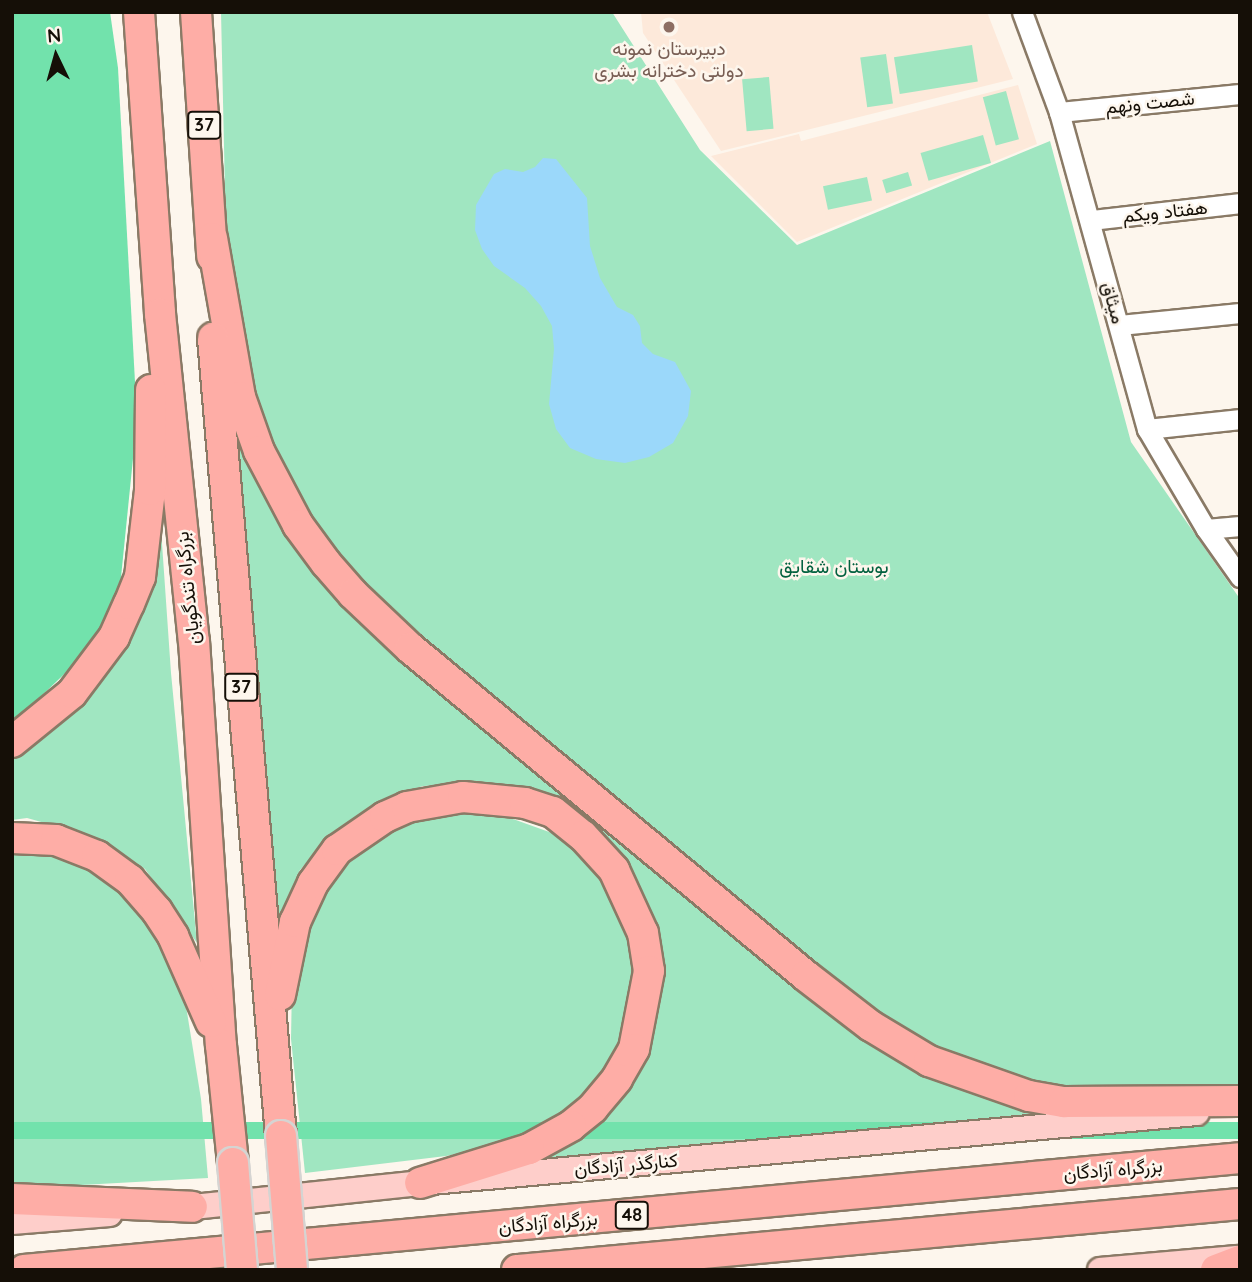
<!DOCTYPE html>
<meta charset="utf-8">
<style>
body{margin:0}
#map{position:relative;width:1252px;height:1282px;overflow:hidden;background:#fdf6ed;font-family:Quicksand,Vazirmatn,sans-serif}
div>[style]{position:absolute}
.education>*{inset:0;background:#fde9da}
.green>*{inset:0;background:#a0e6c1;transform-origin:0 0}
.forest>*{inset:0;background:#72e2ac;transform-origin:0 0}
.water>*{inset:0;background:#9bd8fa}
.roads{filter:drop-shadow(2px 0 #8a7a66) drop-shadow(-2px 0 #8a7a66) drop-shadow(0 2px #8a7a66) drop-shadow(0 -2px #8a7a66)}
.minor>*{height:19px;margin:-9.5px;padding:0 9.5px;transform-origin:9.5px;border-radius:9.5px;background:#fff}
.major>*{height:24px;margin:-12px;padding:0 12px;transform-origin:12px;border-radius:12px;background:#fececa}
.highway>*{height:30px;margin:-15px;padding:0 15px;transform-origin:15px;border-radius:15px;background:#feada6}
.bridges{filter:drop-shadow(2px 0 #d5d4d2) drop-shadow(-2px 0 #d5d4d2) drop-shadow(0 2px #d5d4d2) drop-shadow(0 -2px #d5d4d2)}
.highway-bridge>*{height:30px;margin:-15px;padding:0 15px;transform-origin:15px;border-radius:15px;background:#feada6}
.dots>*{width:19px;height:19px;translate:-50% -50%;box-sizing:border-box;border:4px solid #fdf6ed;border-radius:50%}
span{translate:-50% -50%;white-space:nowrap;text-align:center;line-height:1.15;-webkit-text-stroke:5px #fdf6ed;paint-order:stroke}
.shield-label span{padding:2px 5px;background:#fdf6ed;border:2px solid;border-radius:5px;-webkit-text-stroke-width:0}
.shield-label{font-size:18px;color:#150f07;font-weight:700}
.education-label{font-size:19px;color:#785e54}
.street-label{font-size:19px;color:#150f07}
.park-label{font-size:19px;color:#02613f}
.frame{position:absolute;inset:0;border:14px solid #150f07;pointer-events:none}
.north{position:absolute;left:21px;top:21px;width:70px;height:70px;-webkit-text-stroke:5px #fdf6ed;paint-order:stroke;rotate:355deg;font-size:19px;font-weight:700;line-height:28px;text-align:center;color:#150f07}
.north::after{content:'';display:block;margin:auto;width:24px;height:32px;background:#150f07;clip-path:polygon(50% 0,100% 100%,50% 72%,0 100%)}
</style>
<div id="map">
<div class="education">
<i style="clip-path:polygon(641px 12px,987px 12px,1013px 79px,721px 151px,643px 33px)"></i>
<i style="clip-path:polygon(1018px 85px,1037px 144px,797px 242px,711px 156px,799px 134px,801px 141px)"></i>
</div>
<div class="green">
<i style="clip-path:polygon(221px 12px,612px 12px,700px 150px,797px 245px,1050px 141px,1131px 442px,1240px 599px,1240px 1085px,1156px 1093px,1056px 1089px,966px 1065px,892px 1027px,681px 860px,369px 589px,328px 541px,264px 451px,227px 280px)"></i>
<i style="left:972px;top:45px;width:37px;height:79px;rotate:81deg"></i>
<i style="left:886px;top:54px;width:50px;height:26px;rotate:82deg"></i>
<i style="left:769px;top:77px;width:52px;height:27px;rotate:85deg"></i>
<i style="left:1006px;top:91px;width:50px;height:24px;rotate:75deg"></i>
<i style="left:983px;top:135px;width:29px;height:65px;rotate:74deg"></i>
<i style="left:908px;top:172px;width:14px;height:27px;rotate:73deg"></i>
<i style="left:867px;top:177px;width:24px;height:45px;rotate:78deg"></i>
<i style="clip-path:polygon(233px 433px,239px 437px,269px 506px,305px 560px,349px 608px,704px 910px,852px 1031px,913px 1071px,1044px 1112px,1041px 1118px,536px 1163px,597px 1122px,627px 1086px,653px 1040px,661px 993px,660px 944px,645px 898px,624px 858px,574px 815px,534px 796px,483px 783px,423px 786px,381px 800px,331px 834px,300px 870px,273px 935px)"></i>
<i style="clip-path:polygon(161px 529px,171px 673px,197px 943px,145px 869px,88px 835px,27px 818px,12px 820px,12px 754px,157px 553px)"></i>
<i style="clip-path:polygon(456px 809px,513px 819px,552px 833px,576px 852px,609px 886px,628px 925px,634px 970px,630px 1008px,621px 1046px,593px 1092px,530px 1134px,489px 1148px,446px 1156px,305px 1173px,291px 1039px,292px 985px,299px 933px,322px 884px,357px 843px,409px 817px)"></i>
<i style="clip-path:polygon(12px 848px,51px 850px,95px 865px,137px 901px,181px 975px,201px 1099px,208px 1178px,27px 1188px,12px 1186px)"></i>
</div>
<div class="forest">
<i style="clip-path:polygon(12px 12px,110px 12px,118px 68px,137px 419px,118px 607px,79px 660px,12px 724px)"></i>
<i style="left:1240px;top:1122px;width:17px;height:1233px;rotate:90deg"></i>
</div>
<div class="water">
<i style="clip-path:polygon(543px 158px,556px 159px,587px 198px,590px 246px,600px 278px,617px 307px,633px 315px,640px 326px,642px 343px,653px 354px,675px 362px,691px 391px,688px 416px,673px 443px,649px 457px,625px 463px,596px 459px,570px 448px,556px 429px,549px 404px,554px 349px,552px 326px,541px 306px,525px 288px,494px 266px,482px 249px,475px 230px,476px 205px,494px 174px,505px 169px,523px 172px,535px 167px)"></i>
</div>
<div class="roads">
<div class="minor">
<i style="left:1022px;top:12px;width:107px;rotate:69.7deg"></i>
<i style="left:1059px;top:112px;width:329px;rotate:74.5deg"></i>
<i style="left:1147px;top:429px;width:116px;rotate:59.5deg"></i>
<i style="left:1206px;top:529px;width:59px;rotate:54.7deg"></i>
<i style="left:1059px;top:112px;width:182px;rotate:-5.7deg"></i>
<i style="left:1091px;top:220px;width:150px;rotate:-6.5deg"></i>
<i style="left:1119px;top:325px;width:122px;rotate:-5.7deg"></i>
<i style="left:1147px;top:429px;width:94px;rotate:-6.1deg"></i>
<i style="left:1206px;top:529px;width:34px;rotate:-5deg"></i>
</div>
<div class="major">
<i style="left:174px;top:1209px;width:247px;rotate:-6deg"></i>
<i style="left:420px;top:1183px;width:780px;rotate:-5.15deg"></i>
<i style="left:12px;top:1222px;width:98px;rotate:-4.7deg"></i>
<i style="left:1100px;top:1270px;width:137px;rotate:-5deg"></i>
</div>
<div class="highway">
<i style="left:139px;top:12px;width:303px;rotate:86deg"></i>
<i style="left:160px;top:314px;width:329px;rotate:84.1deg"></i>
<i style="left:194px;top:641px;width:405px;rotate:86.2deg"></i>
<i style="left:221px;top:1045px;width:119px;rotate:84.2deg"></i>
<i style="left:196px;top:12px;width:245px;rotate:86.2deg"></i>
<i style="left:212px;top:238px;width:161px;rotate:80deg"></i>
<i style="left:240px;top:397px;width:57px;rotate:70.6deg"></i>
<i style="left:259px;top:451px;width:84px;rotate:62.2deg"></i>
<i style="left:298px;top:525px;width:47px;rotate:53.6deg"></i>
<i style="left:326px;top:563px;width:41px;rotate:48.9deg"></i>
<i style="left:353px;top:594px;width:79px;rotate:43.5deg"></i>
<i style="left:410px;top:648px;width:514px;rotate:39.63deg"></i>
<i style="left:806px;top:976px;width:82px;rotate:37.6deg"></i>
<i style="left:871px;top:1026px;width:68px;rotate:31.1deg"></i>
<i style="left:929px;top:1061px;width:106px;rotate:19.3deg"></i>
<i style="left:1029px;top:1096px;width:36px;rotate:10deg"></i>
<i style="left:1064px;top:1102px;width:176px;rotate:-0.3deg"></i>
<i style="left:213px;top:338px;width:801px;rotate:85.13deg"></i>
<i style="left:12px;top:742px;width:77px;rotate:-39.2deg"></i>
<i style="left:72px;top:693px;width:70px;rotate:-53.1deg"></i>
<i style="left:114px;top:637px;width:36px;rotate:-66deg"></i>
<i style="left:129px;top:604px;width:29px;rotate:-68deg"></i>
<i style="left:140px;top:577px;width:88px;rotate:-83.4deg"></i>
<i style="left:150px;top:490px;width:100px;rotate:-89.4deg"></i>
<i style="left:12px;top:838px;width:44px;rotate:2.6deg"></i>
<i style="left:56px;top:840px;width:44px;rotate:21.3deg"></i>
<i style="left:97px;top:856px;width:41px;rotate:36deg"></i>
<i style="left:130px;top:880px;width:41px;rotate:48.9deg"></i>
<i style="left:157px;top:911px;width:30px;rotate:57deg"></i>
<i style="left:173px;top:936px;width:94px;rotate:66.2deg"></i>
<i style="left:280px;top:995px;width:75px;rotate:-78.4deg"></i>
<i style="left:295px;top:922px;width:43px;rotate:-65.2deg"></i>
<i style="left:313px;top:883px;width:41px;rotate:-54deg"></i>
<i style="left:337px;top:850px;width:58px;rotate:-34.5deg"></i>
<i style="left:385px;top:817px;width:24px;rotate:-24deg"></i>
<i style="left:407px;top:807px;width:57px;rotate:-10.1deg"></i>
<i style="left:463px;top:797px;width:62px;rotate:5.5deg"></i>
<i style="left:525px;top:803px;width:29px;rotate:18deg"></i>
<i style="left:553px;top:812px;width:38px;rotate:39deg"></i>
<i style="left:583px;top:836px;width:46px;rotate:47.6deg"></i>
<i style="left:614px;top:870px;width:69px;rotate:65.3deg"></i>
<i style="left:643px;top:933px;width:38px;rotate:81deg"></i>
<i style="left:649px;top:971px;width:79px;rotate:100.9deg"></i>
<i style="left:634px;top:1049px;width:34px;rotate:120deg"></i>
<i style="left:617px;top:1079px;width:38px;rotate:130deg"></i>
<i style="left:593px;top:1108px;width:28px;rotate:141deg"></i>
<i style="left:571px;top:1126px;width:48px;rotate:151.3deg"></i>
<i style="left:529px;top:1149px;width:114px;rotate:162.7deg"></i>
<i style="left:12px;top:1199px;width:180px;rotate:2.5deg"></i>
<i style="left:24px;top:1270px;width:1221px;rotate:-5.26deg"></i>
<i style="left:517px;top:1270px;width:726px;rotate:-5.22deg"></i>
<i style="left:1216px;top:1270px;width:26px;rotate:-21deg"></i>
</div>
</div>
<div class="bridges">
<div class="highway-bridge">
<i style="left:281px;top:1136px;width:134px;rotate:85.3deg"></i>
<i style="left:233px;top:1163px;width:107px;rotate:85.2deg"></i>
</div>
</div>
<div class="dots">
<i style="left:669px;top:27px;background:#8d6e63"></i>
</div>
<div class="shield-label">
<span style="left:204px;top:125px">37</span>
<span style="left:241px;top:687px">37</span>
<span style="left:632px;top:1215px">48</span>
</div>
<div class="education-label">
<span style="left:669px;top:60px">دبیرستان نمونه<br>دولتی دخترانه بشری</span>
</div>
<div class="street-label">
<span style="left:1150px;top:103px;rotate:-6deg">شصت ونهم</span>
<span style="left:1165px;top:212px;rotate:-6deg">هفتاد ویکم</span>
<span style="left:1113px;top:303px;rotate:75deg">میثاق</span>
<span style="left:188px;top:588px;rotate:-96deg">بزرگراه تندگویان</span>
<span style="left:626px;top:1165px;rotate:-5deg">کنارگذر آزادگان</span>
<span style="left:1113px;top:1170px;rotate:-5deg">بزرگراه آزادگان</span>
<span style="left:548px;top:1223px;rotate:-5deg">بزرگراه آزادگان</span>
</div>
<div class="park-label">
<span style="left:834px;top:567px">بوستان شقایق</span>
</div>
<div class="frame"></div>
<div class="north">N</div>
</div>
